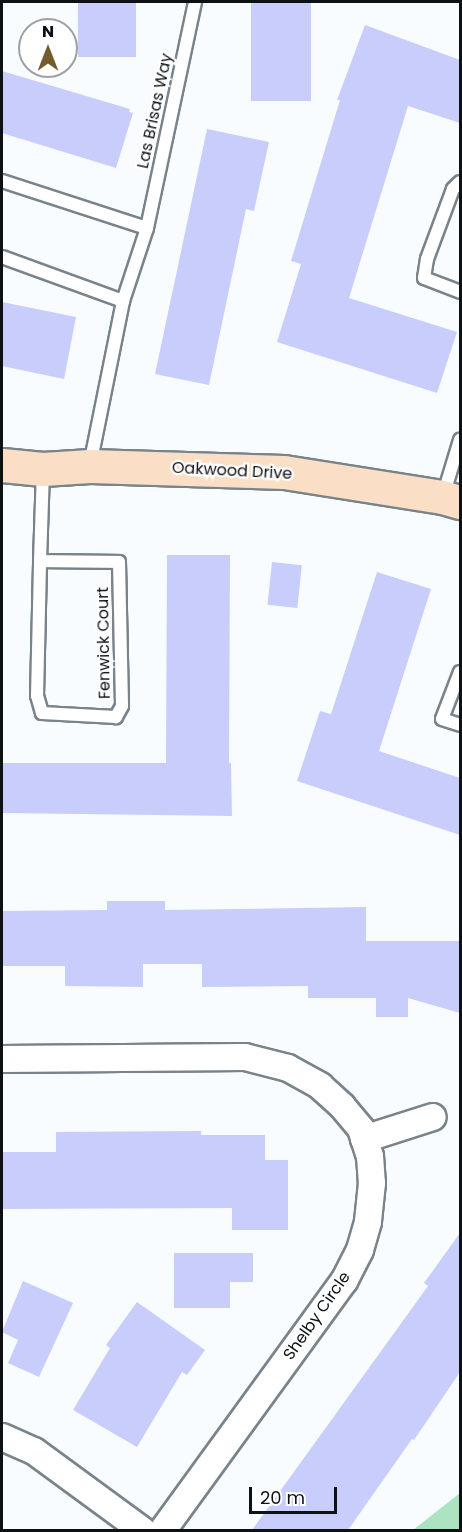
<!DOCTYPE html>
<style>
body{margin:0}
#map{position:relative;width:462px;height:1532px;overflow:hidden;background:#f8fcff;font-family:Poppins,sans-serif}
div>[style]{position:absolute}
.green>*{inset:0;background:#ace3c1}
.building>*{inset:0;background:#c9cdfc;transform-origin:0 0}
.roads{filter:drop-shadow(2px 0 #79838a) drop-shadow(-2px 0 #79838a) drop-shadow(0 2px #79838a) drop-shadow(0 -2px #79838a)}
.lane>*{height:12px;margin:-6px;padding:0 6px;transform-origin:6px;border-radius:6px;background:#fff}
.street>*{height:26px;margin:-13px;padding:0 13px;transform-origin:13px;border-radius:13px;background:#fff}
.secondary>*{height:33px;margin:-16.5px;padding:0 16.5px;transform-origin:16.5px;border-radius:16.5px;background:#fadfc6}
span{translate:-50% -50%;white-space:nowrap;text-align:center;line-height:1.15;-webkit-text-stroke:4.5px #fff;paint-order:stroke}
.street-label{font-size:16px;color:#0d1114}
.frame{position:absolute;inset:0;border:3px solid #0d1114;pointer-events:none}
.north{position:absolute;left:18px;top:18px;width:60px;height:60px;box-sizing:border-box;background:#fff;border:2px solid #9ea0a1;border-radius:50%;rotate:0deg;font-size:16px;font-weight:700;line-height:24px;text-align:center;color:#0d1114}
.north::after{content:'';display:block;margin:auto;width:21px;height:27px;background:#735b2c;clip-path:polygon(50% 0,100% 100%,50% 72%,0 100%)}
.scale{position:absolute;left:249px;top:1487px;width:88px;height:27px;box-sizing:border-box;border:3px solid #0d1114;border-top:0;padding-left:8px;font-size:18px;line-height:21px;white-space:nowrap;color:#0d1114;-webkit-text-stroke:4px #fff;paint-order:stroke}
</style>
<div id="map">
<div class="green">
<i style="clip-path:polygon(460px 1493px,460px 1530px,413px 1530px)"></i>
</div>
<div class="building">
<i style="left:78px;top:2px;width:58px;height:55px"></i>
<i style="left:251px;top:2px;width:60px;height:99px"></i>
<i style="clip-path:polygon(365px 25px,460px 60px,460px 123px,408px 106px,349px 298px,457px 332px,437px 393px,277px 342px,301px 264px,291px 261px,340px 100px,337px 100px)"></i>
<i style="clip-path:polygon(2px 71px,130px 109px,129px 112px,133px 113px,116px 168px,2px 133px)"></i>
<i style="clip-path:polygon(207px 129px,269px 142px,254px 211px,246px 209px,209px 385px,155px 374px)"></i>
<i style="clip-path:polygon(2px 302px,76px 317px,64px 379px,2px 366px)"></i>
<i style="clip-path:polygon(167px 555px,230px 555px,229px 763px,231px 763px,232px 816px,2px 813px,2px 763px,166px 763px)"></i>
<i style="left:272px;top:562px;width:30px;height:43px;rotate:6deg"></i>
<i style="clip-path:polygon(377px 572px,431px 589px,379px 751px,460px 778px,460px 835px,297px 781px,320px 711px,331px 714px)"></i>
<i style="clip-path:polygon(107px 901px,165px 901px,165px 910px,366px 907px,366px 941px,460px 941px,460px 1013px,408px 998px,408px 1017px,376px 1017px,376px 998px,308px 998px,308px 986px,202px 987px,202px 964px,143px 964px,143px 987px,65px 986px,65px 966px,2px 966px,2px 911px,107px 910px)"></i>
<i style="clip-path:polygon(201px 1131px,201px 1135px,265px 1135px,265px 1160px,288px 1160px,288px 1230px,232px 1230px,232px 1208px,2px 1209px,2px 1152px,56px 1152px,56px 1132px)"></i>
<i style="clip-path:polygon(460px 1233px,460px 1372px,414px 1440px,412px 1439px,348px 1530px,252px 1530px,428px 1286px,424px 1283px)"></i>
<i style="clip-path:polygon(174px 1253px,253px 1253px,253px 1282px,230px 1282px,230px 1308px,174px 1308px)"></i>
<i style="clip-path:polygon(23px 1281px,73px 1303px,39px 1377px,8px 1363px,18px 1340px,2px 1332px)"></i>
<i style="clip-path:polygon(137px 1302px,205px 1350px,187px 1375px,182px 1372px,137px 1447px,73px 1410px,110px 1348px,106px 1345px)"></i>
</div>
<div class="roads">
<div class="lane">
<i style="left:2px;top:181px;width:152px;rotate:18deg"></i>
<i style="left:460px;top:182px;width:10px;rotate:135deg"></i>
<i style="left:453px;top:189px;width:75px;rotate:110.4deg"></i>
<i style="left:427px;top:259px;width:19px;rotate:99deg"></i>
<i style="left:424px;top:278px;width:39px;rotate:21deg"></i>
<i style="left:2px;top:257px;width:129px;rotate:20deg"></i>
<i style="left:90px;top:465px;width:167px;rotate:-78.6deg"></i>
<i style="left:123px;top:301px;width:77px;rotate:-71.8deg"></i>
<i style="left:147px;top:228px;width:231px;rotate:-78deg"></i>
<i style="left:443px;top:496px;width:59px;rotate:-73.1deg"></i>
<i style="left:40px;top:561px;width:79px;rotate:0.7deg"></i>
<i style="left:119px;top:562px;width:144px;rotate:88.8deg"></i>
<i style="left:122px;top:706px;width:13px;rotate:119deg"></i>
<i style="left:116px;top:717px;width:74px;rotate:-176.9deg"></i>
<i style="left:42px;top:713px;width:18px;rotate:-106deg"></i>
<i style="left:37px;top:696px;width:135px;rotate:-88.7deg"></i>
<i style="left:40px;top:561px;width:91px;rotate:-88.1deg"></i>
<i style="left:460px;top:672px;width:50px;rotate:111deg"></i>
<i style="left:442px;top:719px;width:19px;rotate:18deg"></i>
</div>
<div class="street">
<i style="left:2px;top:1059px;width:243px;rotate:-0.5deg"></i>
<i style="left:245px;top:1057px;width:44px;rotate:14.3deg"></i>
<i style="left:288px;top:1068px;width:37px;rotate:29deg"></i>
<i style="left:320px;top:1086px;width:30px;rotate:42deg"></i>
<i style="left:342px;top:1106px;width:30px;rotate:50deg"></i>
<i style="left:361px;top:1129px;width:28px;rotate:72deg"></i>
<i style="left:370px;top:1156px;width:27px;rotate:86deg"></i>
<i style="left:372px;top:1183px;width:39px;rotate:96deg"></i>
<i style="left:368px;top:1222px;width:29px;rotate:106deg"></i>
<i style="left:360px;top:1250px;width:35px;rotate:117deg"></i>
<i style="left:344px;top:1281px;width:308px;rotate:126deg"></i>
<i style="left:364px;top:1139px;width:72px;rotate:-17.7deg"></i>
<i style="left:2px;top:1437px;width:35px;rotate:24deg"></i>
<i style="left:34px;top:1451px;width:134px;rotate:36.2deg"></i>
</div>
<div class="secondary">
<i style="left:2px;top:465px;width:41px;rotate:5.6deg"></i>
<i style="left:43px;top:469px;width:47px;rotate:-3.7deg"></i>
<i style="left:90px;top:466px;width:194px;rotate:1.8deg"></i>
<i style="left:284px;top:472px;width:160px;rotate:9deg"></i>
<i style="left:442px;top:497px;width:19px;rotate:16deg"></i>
</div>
</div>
<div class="street-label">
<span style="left:155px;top:111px;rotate:-78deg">Las Brisas Way</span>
<span style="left:232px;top:471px;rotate:3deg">Oakwood Drive</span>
<span style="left:104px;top:643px;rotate:-91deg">Fenwick Court</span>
<span style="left:317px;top:1316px;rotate:-55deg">Shelby Circle</span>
</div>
<div class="frame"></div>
<div class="north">N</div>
<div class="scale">20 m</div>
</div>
